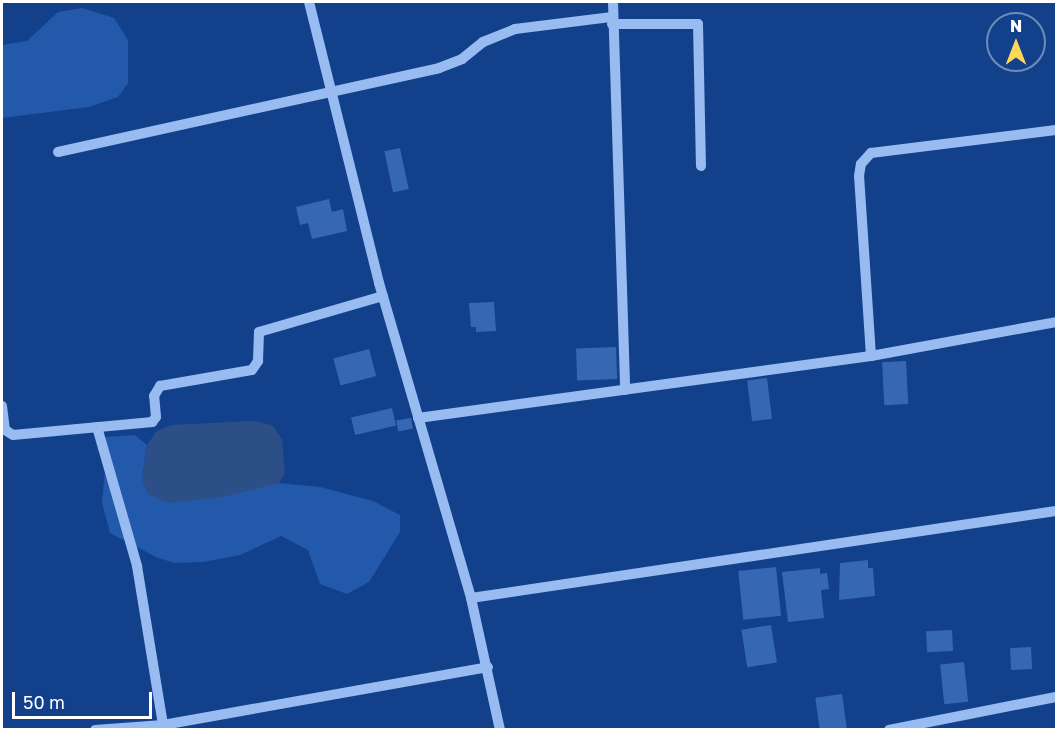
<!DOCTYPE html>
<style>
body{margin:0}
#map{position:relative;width:1058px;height:731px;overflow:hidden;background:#12408b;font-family:"Golos Text",sans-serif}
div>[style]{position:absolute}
.green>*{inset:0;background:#2359aa}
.water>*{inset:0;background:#2c4f87}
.building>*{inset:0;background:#3567b2;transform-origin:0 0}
.minor>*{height:10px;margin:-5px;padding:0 5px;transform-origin:5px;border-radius:5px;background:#98bcf1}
span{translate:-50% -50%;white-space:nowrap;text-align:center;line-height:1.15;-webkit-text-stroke:4.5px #12408b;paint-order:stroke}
.frame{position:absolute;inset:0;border:3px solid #fff;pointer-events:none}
.north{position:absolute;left:986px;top:12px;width:60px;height:60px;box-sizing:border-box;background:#12408b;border:2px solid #718cb9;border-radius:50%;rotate:0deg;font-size:16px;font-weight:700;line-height:24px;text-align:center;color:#fff}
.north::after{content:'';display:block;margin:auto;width:21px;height:27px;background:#ffd758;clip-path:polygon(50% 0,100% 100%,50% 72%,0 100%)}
.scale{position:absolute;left:12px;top:692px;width:140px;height:27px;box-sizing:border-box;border:3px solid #fff;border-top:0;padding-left:8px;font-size:18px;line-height:21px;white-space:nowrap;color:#fff;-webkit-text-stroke:4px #12408b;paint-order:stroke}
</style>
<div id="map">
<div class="green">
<i style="clip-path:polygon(82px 8px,114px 18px,128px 40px,128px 83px,118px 97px,89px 107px,2px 118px,2px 45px,27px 41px,58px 12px)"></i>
<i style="clip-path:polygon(135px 435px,147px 445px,142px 480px,267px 482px,320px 487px,373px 501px,400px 515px,400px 532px,369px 582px,347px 594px,320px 584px,308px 550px,281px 536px,240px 555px,204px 562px,174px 563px,156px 557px,110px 533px,102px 503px,106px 459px,97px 449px,106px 437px)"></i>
</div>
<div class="water">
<i style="clip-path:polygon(254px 421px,272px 425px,282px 439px,285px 473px,279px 483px,223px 497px,168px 503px,148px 494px,142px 480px,147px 445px,156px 432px,171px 425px)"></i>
</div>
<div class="building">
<i style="left:400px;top:148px;width:42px;height:16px;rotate:78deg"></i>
<i style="clip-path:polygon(329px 199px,332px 212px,343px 209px,347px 231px,312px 239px,308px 223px,300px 225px,296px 207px)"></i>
<i style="clip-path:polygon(494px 302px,496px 331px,476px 332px,476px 327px,471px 327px,469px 303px)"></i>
<i style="left:616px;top:347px;width:32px;height:40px;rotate:88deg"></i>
<i style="left:369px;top:349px;width:28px;height:37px;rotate:75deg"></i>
<i style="left:906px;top:361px;width:43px;height:24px;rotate:87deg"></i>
<i style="left:767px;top:378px;width:41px;height:20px;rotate:83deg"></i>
<i style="left:392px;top:408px;width:18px;height:42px;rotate:77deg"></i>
<i style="left:411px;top:418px;width:11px;height:15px;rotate:80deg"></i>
<i style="clip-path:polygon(868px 560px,868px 568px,873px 568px,875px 596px,839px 600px,840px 563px)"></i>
<i style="left:776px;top:567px;width:49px;height:38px;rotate:84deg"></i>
<i style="clip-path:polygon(820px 568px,820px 574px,827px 573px,829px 589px,821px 590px,824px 618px,788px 622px,782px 572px)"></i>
<i style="left:771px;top:625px;width:38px;height:30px;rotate:81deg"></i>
<i style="left:952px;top:630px;width:21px;height:26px;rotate:87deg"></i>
<i style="left:1031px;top:647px;width:22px;height:21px;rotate:87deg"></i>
<i style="left:964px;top:662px;width:40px;height:24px;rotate:84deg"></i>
<i style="left:842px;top:694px;width:36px;height:27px;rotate:82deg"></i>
</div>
<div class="minor">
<i style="left:309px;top:2px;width:290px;rotate:76deg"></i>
<i style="left:379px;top:283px;width:328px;rotate:73.7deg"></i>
<i style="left:471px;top:598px;width:135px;rotate:77.6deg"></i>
<i style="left:613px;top:2px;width:388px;rotate:88.2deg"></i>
<i style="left:612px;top:24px;width:86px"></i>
<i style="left:698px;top:24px;width:142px;rotate:88.8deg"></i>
<i style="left:58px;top:152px;width:390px;rotate:-12.4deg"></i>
<i style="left:439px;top:68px;width:25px;rotate:-21deg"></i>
<i style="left:462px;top:59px;width:27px;rotate:-39deg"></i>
<i style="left:483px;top:42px;width:35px;rotate:-22deg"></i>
<i style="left:515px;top:29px;width:98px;rotate:-7.1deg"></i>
<i style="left:871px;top:356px;width:180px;rotate:-93.8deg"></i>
<i style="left:859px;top:176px;width:12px;rotate:-81deg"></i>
<i style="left:861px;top:164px;width:15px;rotate:-48deg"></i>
<i style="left:871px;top:153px;width:186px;rotate:-7.1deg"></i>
<i style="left:2px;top:406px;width:24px;rotate:83deg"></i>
<i style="left:5px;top:430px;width:9px;rotate:32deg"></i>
<i style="left:13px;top:435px;width:140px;rotate:-5.3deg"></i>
<i style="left:152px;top:422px;width:6px;rotate:-51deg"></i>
<i style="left:156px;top:417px;width:21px;rotate:-95deg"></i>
<i style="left:154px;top:396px;width:12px;rotate:-59deg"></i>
<i style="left:160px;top:386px;width:93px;rotate:-9.9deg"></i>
<i style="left:252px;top:370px;width:11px;rotate:-56deg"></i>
<i style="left:258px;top:361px;width:29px;rotate:-88deg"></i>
<i style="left:259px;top:332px;width:129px;rotate:-16.2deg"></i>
<i style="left:418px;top:418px;width:457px;rotate:-7.8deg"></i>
<i style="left:871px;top:356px;width:188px;rotate:-10.4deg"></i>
<i style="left:97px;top:427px;width:145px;rotate:73.9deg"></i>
<i style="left:137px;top:566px;width:161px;rotate:80.7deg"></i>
<i style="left:471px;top:598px;width:591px;rotate:-8.46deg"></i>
<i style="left:95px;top:730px;width:68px;rotate:-4.2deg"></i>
<i style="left:163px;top:725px;width:330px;rotate:-10.1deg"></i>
<i style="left:889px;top:730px;width:170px;rotate:-11.2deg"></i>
</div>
<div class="frame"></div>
<div class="north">N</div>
<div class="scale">50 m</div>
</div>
